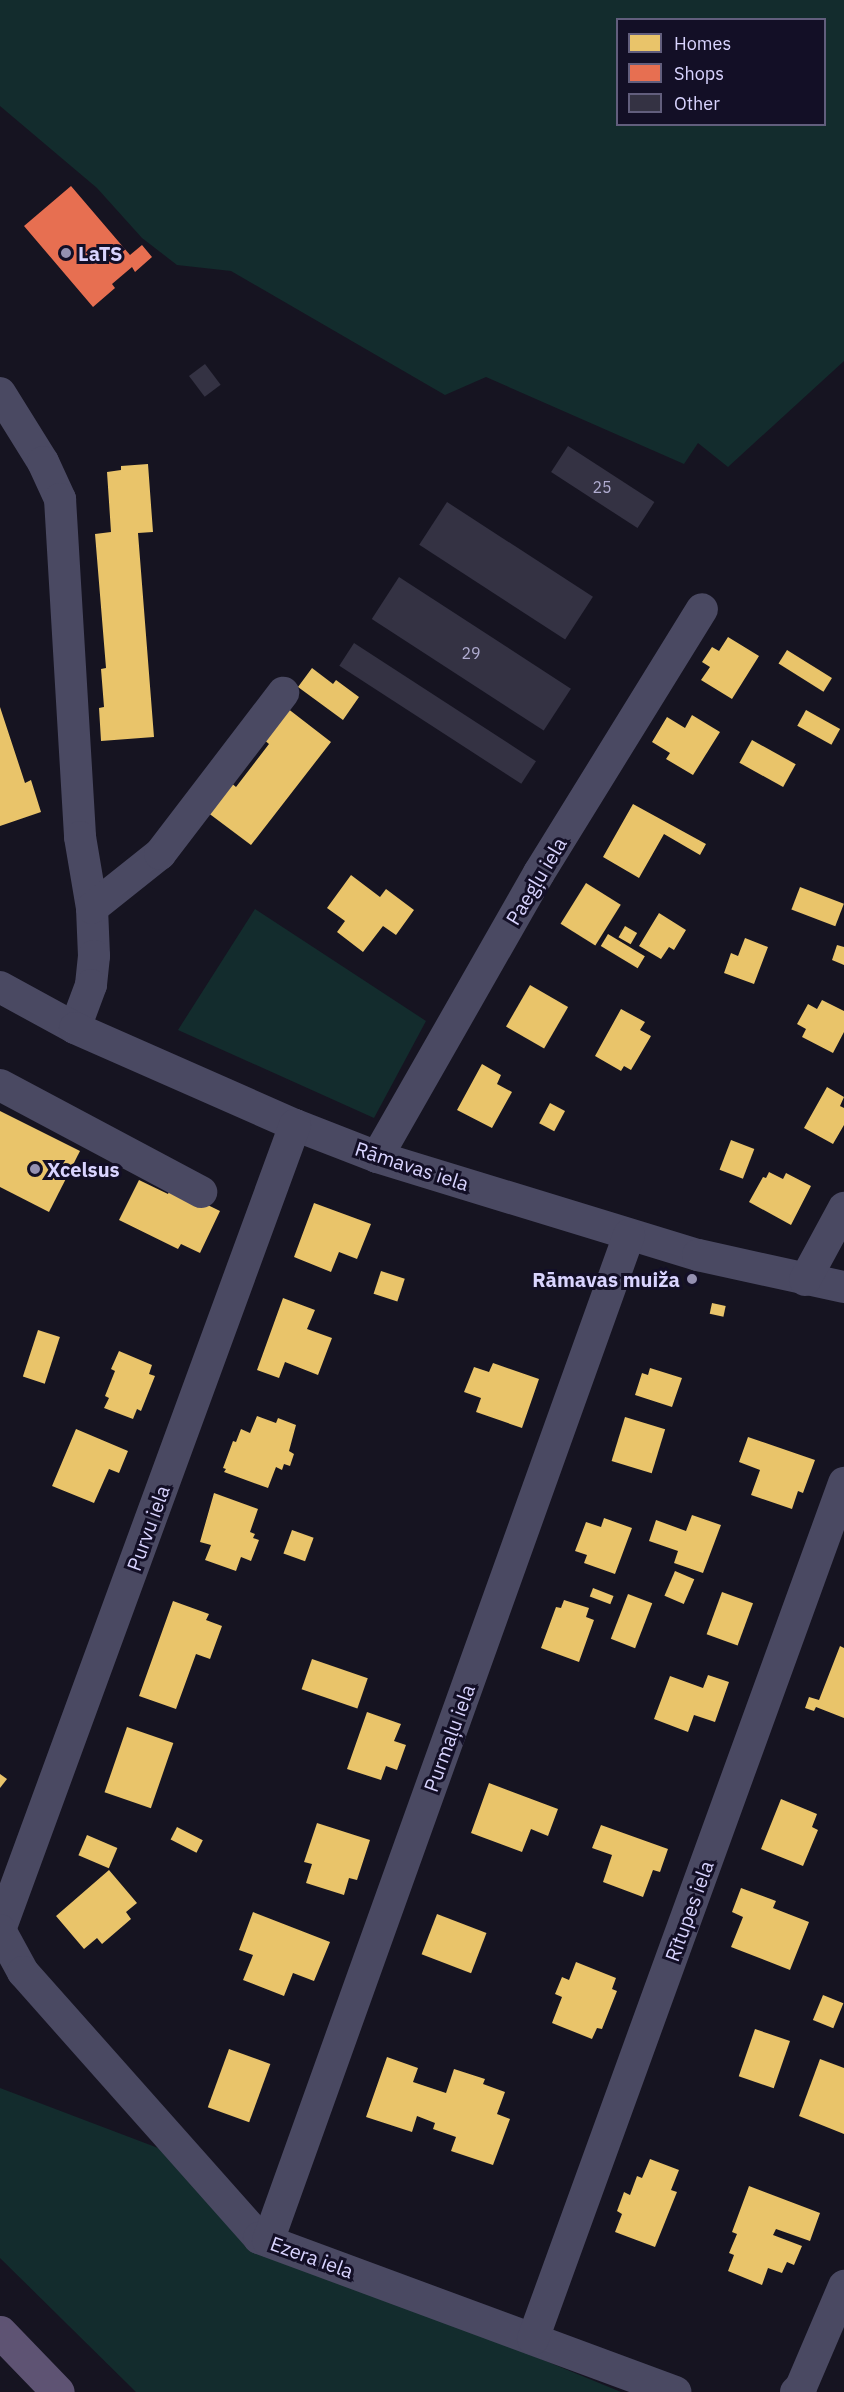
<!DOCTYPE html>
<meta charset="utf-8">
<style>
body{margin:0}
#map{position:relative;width:844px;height:2392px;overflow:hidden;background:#161421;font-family:"IBM Plex Sans",sans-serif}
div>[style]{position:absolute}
.green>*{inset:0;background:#132c2d}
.homes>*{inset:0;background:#e9c46a;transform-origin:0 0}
.shops>*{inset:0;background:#e76f51}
.building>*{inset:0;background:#343243;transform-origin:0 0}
.minor>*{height:32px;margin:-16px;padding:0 16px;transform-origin:16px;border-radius:16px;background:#4a4962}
.major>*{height:33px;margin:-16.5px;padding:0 16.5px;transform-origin:16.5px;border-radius:16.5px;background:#5e5373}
.dots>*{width:16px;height:16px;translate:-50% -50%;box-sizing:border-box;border:3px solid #130f26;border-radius:50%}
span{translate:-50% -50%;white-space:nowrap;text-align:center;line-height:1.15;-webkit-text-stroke:6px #130f26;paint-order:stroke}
.number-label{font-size:16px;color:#b0acd0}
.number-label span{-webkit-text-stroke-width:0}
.poi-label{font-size:20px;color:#d9d4ff;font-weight:700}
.left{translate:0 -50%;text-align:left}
.right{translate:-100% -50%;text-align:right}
.street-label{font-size:20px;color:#d9d4ff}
.legend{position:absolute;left:616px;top:18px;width:210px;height:108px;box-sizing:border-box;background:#130f26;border:2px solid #625e7d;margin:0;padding:8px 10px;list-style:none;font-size:18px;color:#d9d4ff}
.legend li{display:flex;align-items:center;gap:12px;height:30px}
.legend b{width:30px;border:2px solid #625e7d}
</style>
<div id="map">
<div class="green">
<i style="clip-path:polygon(evenodd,0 0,844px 0,844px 361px,728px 467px,698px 443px,684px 464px,486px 377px,445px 395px,231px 271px,177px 265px,142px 238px,97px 188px,0 106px,0 0,618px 20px,824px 20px,824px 124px,618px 124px,618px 20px)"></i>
<i style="clip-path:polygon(255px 909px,426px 1021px,374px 1118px,178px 1030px)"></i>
<i style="clip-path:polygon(0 2088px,166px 2151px,257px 2242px,621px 2392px,136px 2392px,0 2258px)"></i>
</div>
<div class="homes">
<i style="clip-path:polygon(148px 464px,153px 532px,138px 533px,154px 737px,101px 741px,99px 708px,104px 707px,101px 669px,106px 668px,95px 534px,111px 532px,107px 472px,121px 470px,121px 466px)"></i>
<i style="clip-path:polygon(728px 637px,759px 656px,732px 699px,701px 680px,710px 667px,702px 662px,712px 647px,719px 651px)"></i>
<i style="left:787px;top:650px;width:53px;height:16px;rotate:32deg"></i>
<i style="clip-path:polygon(312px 668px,333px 684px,336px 680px,359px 697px,343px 720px,298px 687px)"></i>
<i style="clip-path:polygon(0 707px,25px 783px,31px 780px,41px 812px,0 826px)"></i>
<i style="clip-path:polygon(287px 708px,331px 742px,251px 845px,207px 812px,230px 782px,236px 787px,269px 744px,263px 739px)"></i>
<i style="left:806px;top:710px;width:39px;height:18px;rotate:29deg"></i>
<i style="clip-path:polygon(692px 715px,720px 732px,693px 775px,666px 759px,670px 753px,652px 742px,667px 717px,685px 728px)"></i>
<i style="left:752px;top:740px;width:50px;height:26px;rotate:29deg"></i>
<i style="clip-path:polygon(633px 804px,706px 844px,700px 855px,664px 834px,639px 878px,603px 857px)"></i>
<i style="clip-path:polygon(351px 875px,380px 897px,386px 889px,414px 910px,396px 935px,383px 926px,363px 952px,337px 932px,345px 921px,327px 908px)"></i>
<i style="left:586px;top:883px;width:41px;height:48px;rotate:32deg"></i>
<i style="left:800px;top:887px;width:47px;height:24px;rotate:21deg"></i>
<i style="clip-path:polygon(659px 913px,686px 930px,674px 950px,669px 947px,661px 959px,639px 946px)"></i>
<i style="left:625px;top:926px;width:14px;height:13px;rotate:30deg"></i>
<i style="left:608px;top:934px;width:43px;height:14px;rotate:31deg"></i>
<i style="clip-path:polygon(745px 938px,768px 947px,754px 984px,724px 973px,731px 953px,738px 956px)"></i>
<i style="clip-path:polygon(837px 945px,844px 947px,844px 965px,832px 960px)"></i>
<i style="left:530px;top:985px;width:44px;height:48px;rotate:30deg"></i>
<i style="clip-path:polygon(822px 1000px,844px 1011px,844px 1032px,833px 1053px,802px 1037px,806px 1029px,797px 1024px,808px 1004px,817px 1009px)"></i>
<i style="clip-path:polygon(621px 1009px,645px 1022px,640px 1030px,651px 1036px,631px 1070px,624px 1066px,621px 1071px,595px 1056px)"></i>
<i style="clip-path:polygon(482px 1064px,501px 1075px,497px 1084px,512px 1092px,492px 1128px,457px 1110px)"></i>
<i style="clip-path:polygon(827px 1087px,844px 1097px,840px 1106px,844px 1108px,844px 1125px,833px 1144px,804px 1128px)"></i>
<i style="left:550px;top:1103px;width:17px;height:23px;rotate:28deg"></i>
<i style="clip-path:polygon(0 1111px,80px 1151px,49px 1212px,0 1187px)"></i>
<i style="left:731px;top:1140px;width:25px;height:32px;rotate:21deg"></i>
<i style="clip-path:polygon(769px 1172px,783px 1179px,786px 1173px,811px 1186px,791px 1225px,749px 1202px,763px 1177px,766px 1178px)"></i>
<i style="clip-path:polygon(139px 1180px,168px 1194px,171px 1187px,220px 1211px,200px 1253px,181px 1244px,178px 1249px,119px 1220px)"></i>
<i style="clip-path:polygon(314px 1203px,371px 1224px,357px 1259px,339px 1252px,331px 1272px,294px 1257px)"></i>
<i style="left:381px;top:1271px;width:25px;height:24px;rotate:18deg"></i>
<i style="clip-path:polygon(283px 1298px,315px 1310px,307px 1329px,332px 1338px,318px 1375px,285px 1362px,279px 1378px,257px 1370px)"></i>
<i style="left:712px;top:1303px;width:14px;height:11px;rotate:12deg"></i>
<i style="left:38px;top:1330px;width:23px;height:49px;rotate:18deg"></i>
<i style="clip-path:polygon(119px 1351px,152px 1365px,149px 1374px,155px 1376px,141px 1411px,137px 1409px,133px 1419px,104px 1408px,109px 1398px,105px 1396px,115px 1371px,111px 1369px)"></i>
<i style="clip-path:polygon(493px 1363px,539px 1379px,522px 1428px,476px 1412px,481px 1398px,464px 1392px,474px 1367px,489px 1372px)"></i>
<i style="clip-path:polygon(650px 1368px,682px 1378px,672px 1407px,635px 1395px,642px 1373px,648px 1375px)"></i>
<i style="clip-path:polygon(257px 1416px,276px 1423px,278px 1418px,296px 1425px,289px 1451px,294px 1454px,290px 1466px,284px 1464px,282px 1470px,276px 1467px,268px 1488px,224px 1472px,226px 1469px,223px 1468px,233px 1441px,236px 1442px,241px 1429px,250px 1433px)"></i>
<i style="left:625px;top:1417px;width:42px;height:46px;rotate:17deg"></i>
<i style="clip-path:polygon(76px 1429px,128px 1451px,119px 1473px,109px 1469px,94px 1503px,52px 1486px)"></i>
<i style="clip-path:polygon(748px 1437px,815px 1460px,803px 1493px,798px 1491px,792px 1509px,751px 1495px,760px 1470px,739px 1462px)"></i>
<i style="clip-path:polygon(214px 1493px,258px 1509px,250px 1532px,255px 1534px,253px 1538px,259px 1540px,251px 1561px,241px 1557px,236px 1571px,205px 1560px,211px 1545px,200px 1542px)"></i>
<i style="clip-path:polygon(692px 1515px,721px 1525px,703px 1573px,674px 1563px,678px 1551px,649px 1541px,656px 1520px,686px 1531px)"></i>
<i style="clip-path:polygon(604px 1518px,632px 1528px,615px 1574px,584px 1563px,587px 1555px,575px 1551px,586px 1522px,601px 1527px)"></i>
<i style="left:292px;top:1530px;width:23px;height:25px;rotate:20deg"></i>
<i style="left:675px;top:1571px;width:21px;height:27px;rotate:23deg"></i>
<i style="left:593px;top:1588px;width:22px;height:9px;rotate:21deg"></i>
<i style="left:722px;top:1592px;width:33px;height:45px;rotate:20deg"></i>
<i style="left:628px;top:1594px;width:26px;height:48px;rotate:21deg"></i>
<i style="clip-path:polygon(564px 1600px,589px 1608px,586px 1617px,594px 1620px,579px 1662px,541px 1648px,556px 1607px,561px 1608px)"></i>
<i style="clip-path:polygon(173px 1601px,209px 1614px,206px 1620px,222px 1626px,210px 1659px,196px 1654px,176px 1709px,139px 1696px)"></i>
<i style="clip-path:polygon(840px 1646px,844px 1648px,844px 1718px,816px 1707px,814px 1711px,805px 1708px,809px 1697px,819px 1700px)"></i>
<i style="left:312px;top:1659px;width:59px;height:32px;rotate:19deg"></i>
<i style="clip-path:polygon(708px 1675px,729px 1682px,715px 1722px,694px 1715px,688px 1732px,654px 1719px,670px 1676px,703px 1688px)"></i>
<i style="clip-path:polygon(367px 1712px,401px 1724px,394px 1741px,406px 1745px,397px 1770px,386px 1766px,381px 1780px,347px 1769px)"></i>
<i style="left:127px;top:1727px;width:49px;height:69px;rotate:19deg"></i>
<i style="clip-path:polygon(0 1774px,7px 1779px,0 1788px)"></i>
<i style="clip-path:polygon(489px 1783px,558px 1809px,548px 1836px,531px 1829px,522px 1852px,471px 1833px)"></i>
<i style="clip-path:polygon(781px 1799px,817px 1814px,812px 1827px,818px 1830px,803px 1866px,761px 1849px)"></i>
<i style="clip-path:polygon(317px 1823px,370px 1840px,357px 1880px,349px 1878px,344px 1895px,306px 1883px,312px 1864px,304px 1862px)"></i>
<i style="clip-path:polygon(601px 1825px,668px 1849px,660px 1872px,653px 1870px,643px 1897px,603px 1882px,612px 1855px,592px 1848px)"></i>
<i style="left:177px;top:1827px;width:29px;height:14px;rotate:27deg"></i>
<i style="left:87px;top:1835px;width:33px;height:22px;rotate:23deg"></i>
<i style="clip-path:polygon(109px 1870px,137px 1903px,126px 1912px,131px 1919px,102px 1944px,97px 1938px,84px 1949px,56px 1916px)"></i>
<i style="clip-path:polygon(741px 1888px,776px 1901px,773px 1908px,809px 1922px,790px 1970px,731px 1947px,743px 1917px,732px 1912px)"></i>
<i style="clip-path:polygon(253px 1912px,330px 1942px,314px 1981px,293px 1973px,284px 1996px,243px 1980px,253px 1955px,239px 1950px)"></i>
<i style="left:437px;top:1914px;width:53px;height:43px;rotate:21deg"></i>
<i style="clip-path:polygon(576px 1962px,616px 1978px,612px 1989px,617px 1991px,602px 2029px,597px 2028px,592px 2039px,552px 2023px,562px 1997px,555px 1994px,562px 1977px,569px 1980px)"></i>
<i style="left:823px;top:1995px;width:22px;height:27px;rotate:22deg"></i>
<i style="left:755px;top:2029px;width:37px;height:50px;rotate:19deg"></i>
<i style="left:229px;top:2049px;width:44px;height:62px;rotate:20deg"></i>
<i style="clip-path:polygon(387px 2057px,418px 2068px,413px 2082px,446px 2093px,454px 2069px,485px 2079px,483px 2084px,505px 2092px,497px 2114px,510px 2119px,493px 2165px,451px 2151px,456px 2137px,433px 2129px,435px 2123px,417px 2116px,412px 2132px,366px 2117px)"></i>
<i style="clip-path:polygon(820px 2059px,844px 2068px,844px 2134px,799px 2116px)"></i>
<i style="clip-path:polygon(650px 2159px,679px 2170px,671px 2190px,677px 2192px,655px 2247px,615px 2232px,622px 2214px,617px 2211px,624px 2192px,630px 2195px,637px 2176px,642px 2178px)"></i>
<i style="clip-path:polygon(749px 2186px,820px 2213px,810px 2241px,776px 2229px,773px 2235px,802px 2246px,794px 2265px,787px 2262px,782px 2273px,768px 2268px,762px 2285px,728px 2271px,734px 2255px,729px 2253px,737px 2234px,732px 2232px)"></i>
</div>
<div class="shops">
<i style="clip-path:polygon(71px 186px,130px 255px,142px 245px,152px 257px,135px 272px,132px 267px,112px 284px,115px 288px,93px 307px,24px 226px)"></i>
</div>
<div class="building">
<i style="left:205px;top:364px;width:26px;height:20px;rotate:53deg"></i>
<i style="left:568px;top:446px;width:103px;height:31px;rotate:33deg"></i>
<i style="left:447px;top:502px;width:174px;height:51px;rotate:33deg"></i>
<i style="left:399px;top:577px;width:205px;height:50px;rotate:33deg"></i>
<i style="left:354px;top:643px;width:217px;height:27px;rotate:33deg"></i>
</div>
<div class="minor">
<i style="left:0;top:393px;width:81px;rotate:58.1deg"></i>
<i style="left:43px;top:462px;width:41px;rotate:65.3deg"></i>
<i style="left:60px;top:499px;width:339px;rotate:86.6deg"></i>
<i style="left:80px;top:837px;width:72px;rotate:80.4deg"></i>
<i style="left:92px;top:908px;width:48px;rotate:87.6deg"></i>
<i style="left:94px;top:956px;width:29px;rotate:96deg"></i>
<i style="left:91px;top:985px;width:46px;rotate:110.4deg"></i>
<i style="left:92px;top:908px;width:87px;rotate:-38.5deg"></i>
<i style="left:160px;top:854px;width:203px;rotate:-52.6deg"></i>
<i style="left:0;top:987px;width:85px;rotate:28.7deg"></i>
<i style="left:75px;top:1028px;width:240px;rotate:23.8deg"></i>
<i style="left:295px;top:1125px;width:88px;rotate:21.3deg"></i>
<i style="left:377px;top:1157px;width:336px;rotate:17deg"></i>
<i style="left:698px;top:1255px;width:149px;rotate:12.4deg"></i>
<i style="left:0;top:1085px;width:228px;rotate:28deg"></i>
<i style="left:295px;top:1125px;width:857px;rotate:110.13deg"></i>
<i style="left:0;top:1930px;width:48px;rotate:61.3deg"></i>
<i style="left:23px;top:1972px;width:356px;rotate:48.4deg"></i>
<i style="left:259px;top:2238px;width:444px;rotate:20.3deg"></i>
<i style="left:377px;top:1157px;width:327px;rotate:-60.3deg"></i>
<i style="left:539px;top:873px;width:310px;rotate:-58.3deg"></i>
<i style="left:805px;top:1280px;width:82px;rotate:-61.6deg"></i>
<i style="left:268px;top:2241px;width:1069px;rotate:-70.26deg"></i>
<i style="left:533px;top:2339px;width:911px;rotate:-70.03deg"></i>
<i style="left:796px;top:2392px;width:7px;rotate:-45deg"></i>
<i style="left:801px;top:2387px;width:110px;rotate:-66.9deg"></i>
</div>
<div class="major">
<i style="left:0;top:2332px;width:83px;rotate:46deg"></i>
</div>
<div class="dots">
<i style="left:66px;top:253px;background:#9591b1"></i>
<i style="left:35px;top:1169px;background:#9591b1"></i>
<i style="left:692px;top:1279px;background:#9591b1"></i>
</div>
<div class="number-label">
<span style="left:602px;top:487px">25</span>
<span style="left:471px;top:653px">29</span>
</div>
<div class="poi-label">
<span class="left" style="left:78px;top:253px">LaTS</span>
<span class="left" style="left:47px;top:1169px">Xcelsus</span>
<span class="right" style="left:680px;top:1279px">Rāmavas muiža</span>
</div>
<div class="street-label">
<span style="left:536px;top:881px;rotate:-59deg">Paegļu iela</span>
<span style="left:412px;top:1166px;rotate:18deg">Rāmavas iela</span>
<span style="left:148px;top:1528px;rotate:-70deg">Purvu iela</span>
<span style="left:449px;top:1738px;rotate:-70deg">Purmaļu iela</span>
<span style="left:689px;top:1911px;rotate:-70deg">Rītupes iela</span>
<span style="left:312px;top:2257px;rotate:20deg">Ezera iela</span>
</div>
<ul class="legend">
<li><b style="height:16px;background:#e9c46a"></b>Homes</li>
<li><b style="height:16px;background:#e76f51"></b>Shops</li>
<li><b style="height:16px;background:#343243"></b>Other</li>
</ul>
</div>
